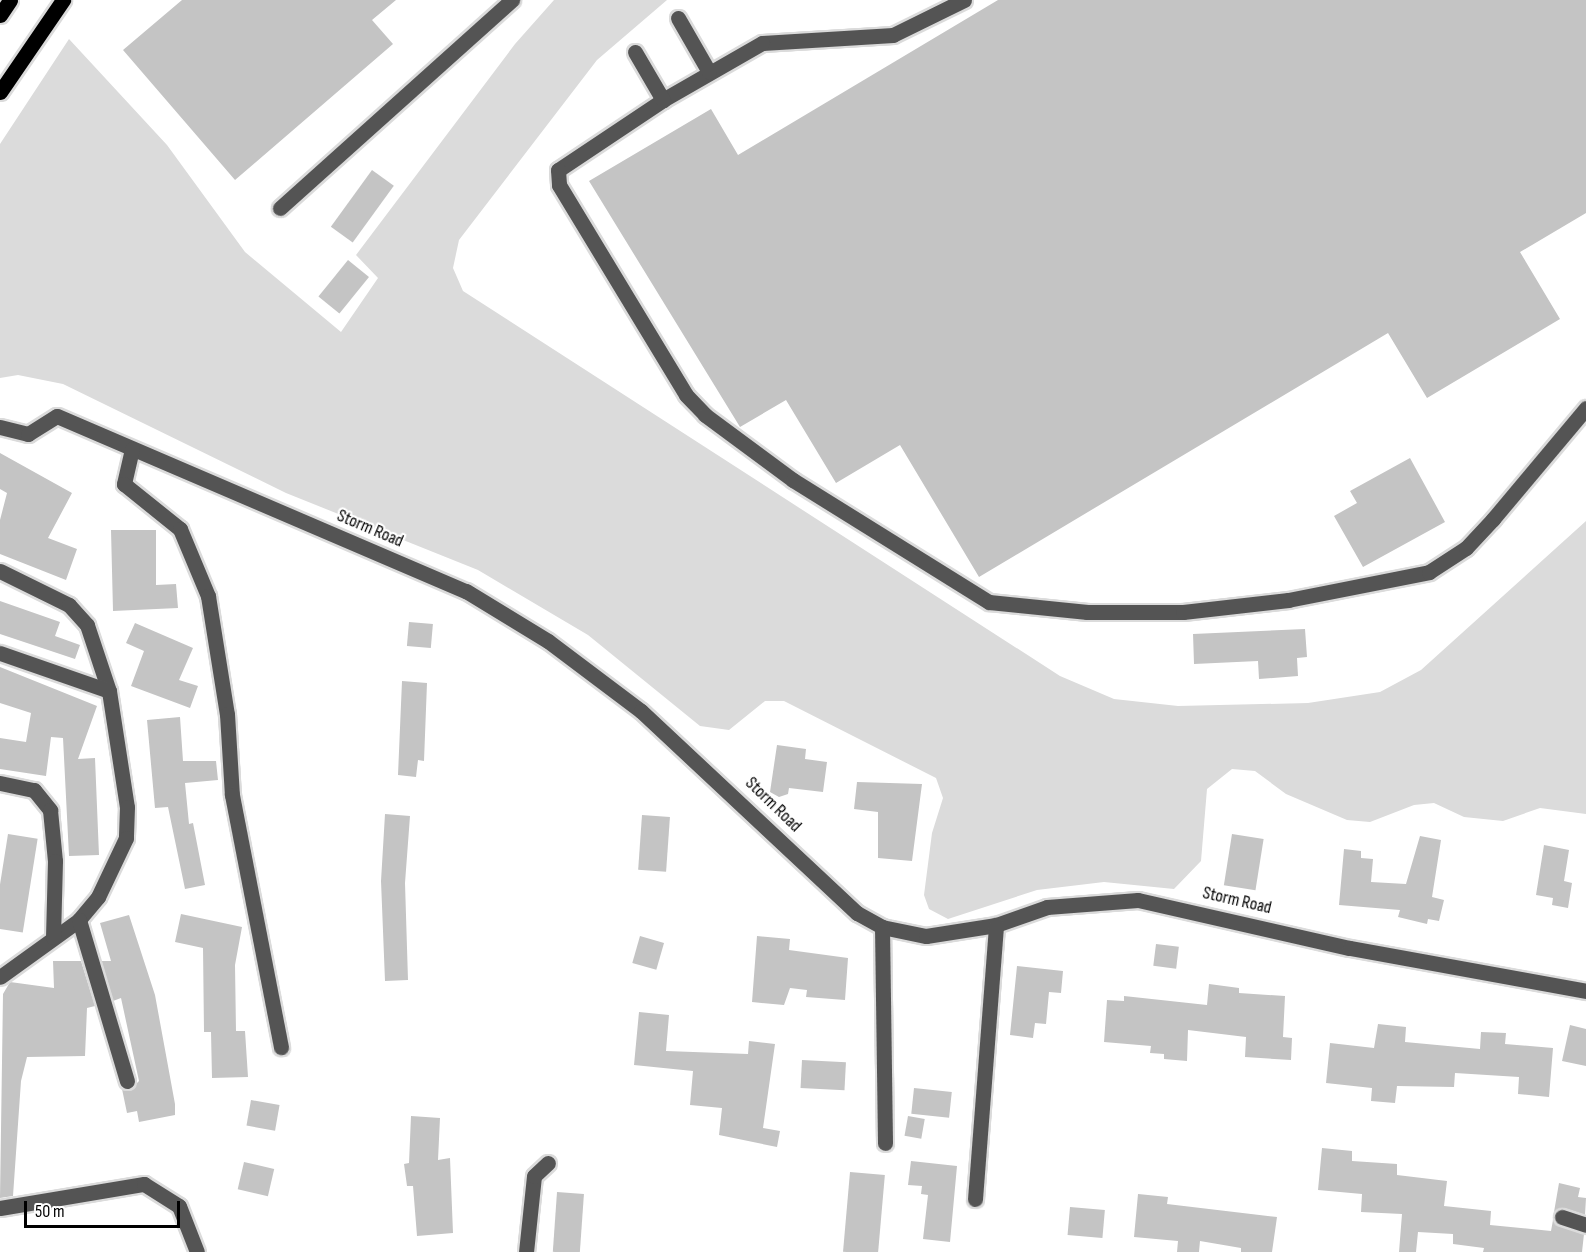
<!DOCTYPE html>
<style>
body{margin:0}
#map{position:relative;width:1586px;height:1252px;overflow:hidden;background:#fff;font-family:"Sofia Sans Condensed",sans-serif}
div>[style]{position:absolute}
.green>*{inset:0;background:#dbdbdb}
.building>*{inset:0;background:#c4c4c4;transform-origin:0 0}
.roads{filter:drop-shadow(2px 0 #dbdbdb) drop-shadow(-2px 0 #dbdbdb) drop-shadow(0 2px #dbdbdb) drop-shadow(0 -2px #dbdbdb)}
.minor>*{height:15px;margin:-7.5px;padding:0 7.5px;transform-origin:7.5px;border-radius:7.5px;background:#545454}
.major>*{height:15px;margin:-7.5px;padding:0 7.5px;transform-origin:7.5px;border-radius:7.5px;background:#000}
span{translate:-50% -50%;white-space:nowrap;text-align:center;line-height:1.15;-webkit-text-stroke:4.5px #fff;paint-order:stroke}
.street-label{font-size:18px;color:#000}
.scale{position:absolute;left:24px;top:1201px;width:156px;height:27px;box-sizing:border-box;border:3px solid #000;border-top:0;padding-left:8px;font-size:18px;line-height:21px;white-space:nowrap;color:#000;-webkit-text-stroke:4px #fff;paint-order:stroke}
</style>
<div id="map">
<div class="green">
<i style="clip-path:polygon(554px 0,667px 0,597px 60px,459px 240px,453px 268px,463px 291px,1060px 676px,1114px 699px,1178px 706px,1308px 703px,1380px 692px,1421px 670px,1586px 521px,1586px 814px,1540px 808px,1503px 821px,1464px 817px,1434px 803px,1414px 805px,1370px 822px,1347px 820px,1286px 794px,1255px 771px,1232px 769px,1207px 789px,1201px 861px,1174px 889px,1104px 882px,1037px 890px,948px 919px,929px 909px,924px 895px,932px 833px,943px 798px,936px 778px,784px 701px,765px 701px,729px 730px,700px 726px,588px 635px,478px 570px,286px 493px,63px 384px,18px 375px,0 378px,0 144px,69px 39px,167px 145px,245px 252px,341px 332px,378px 278px,356px 255px,515px 44px)"></i>
</div>
<div class="building">
<i style="clip-path:polygon(182px 0,396px 0,372px 20px,393px 44px,235px 180px,123px 50px)"></i>
<i style="clip-path:polygon(998px 0,1586px 0,1586px 213px,1520px 252px,1560px 319px,1427px 398px,1388px 333px,979px 577px,900px 445px,836px 483px,786px 400px,740px 427px,589px 181px,711px 109px,738px 155px)"></i>
<i style="left:372px;top:170px;width:27px;height:70px;rotate:36deg"></i>
<i style="left:348px;top:260px;width:27px;height:47px;rotate:39deg"></i>
<i style="clip-path:polygon(0 453px,72px 493px,48px 538px,77px 549px,66px 580px,0 554px,0 520px,7px 493px,0 489px)"></i>
<i style="clip-path:polygon(1410px 458px,1445px 522px,1363px 567px,1334px 516px,1357px 503px,1350px 491px)"></i>
<i style="clip-path:polygon(111px 530px,156px 530px,156px 585px,176px 584px,178px 608px,113px 611px)"></i>
<i style="clip-path:polygon(0 601px,60px 622px,55px 636px,80px 645px,75px 659px,0 634px)"></i>
<i style="left:409px;top:622px;width:24px;height:24px;rotate:5deg"></i>
<i style="clip-path:polygon(135px 623px,193px 648px,179px 680px,198px 686px,190px 708px,131px 686px,144px 651px,126px 643px)"></i>
<i style="clip-path:polygon(1305px 629px,1307px 657px,1297px 658px,1298px 676px,1259px 679px,1258px 661px,1194px 664px,1193px 634px)"></i>
<i style="clip-path:polygon(0 667px,97px 706px,78px 759px,95px 758px,99px 855px,69px 856px,63px 738px,51px 737px,46px 776px,0 769px,0 738px,26px 742px,31px 713px,0 703px)"></i>
<i style="clip-path:polygon(402px 681px,427px 683px,424px 761px,418px 760px,416px 777px,398px 775px)"></i>
<i style="clip-path:polygon(180px 717px,183px 761px,216px 761px,218px 780px,185px 783px,189px 824px,193px 823px,205px 885px,185px 889px,168px 807px,155px 808px,147px 720px)"></i>
<i style="clip-path:polygon(777px 745px,806px 749px,805px 759px,827px 762px,823px 792px,789px 788px,788px 794px,779px 797px,770px 792px)"></i>
<i style="clip-path:polygon(857px 782px,922px 784px,912px 861px,878px 858px,878px 812px,854px 809px)"></i>
<i style="clip-path:polygon(385px 814px,410px 816px,405px 883px,408px 980px,385px 981px,381px 881px)"></i>
<i style="left:642px;top:815px;width:28px;height:55px;rotate:4deg"></i>
<i style="left:8px;top:834px;width:30px;height:95px;rotate:9deg"></i>
<i style="left:1232px;top:834px;width:32px;height:52px;rotate:9deg"></i>
<i style="clip-path:polygon(1420px 836px,1441px 840px,1432px 897px,1444px 900px,1439px 921px,1428px 919px,1427px 924px,1398px 917px,1400px 910px,1339px 905px,1344px 849px,1361px 851px,1361px 858px,1373px 859px,1371px 882px,1406px 884px)"></i>
<i style="clip-path:polygon(1544px 845px,1569px 850px,1564px 881px,1572px 883px,1568px 908px,1552px 905px,1553px 898px,1536px 895px)"></i>
<i style="clip-path:polygon(181px 914px,242px 927px,235px 965px,236px 1031px,245px 1031px,248px 1077px,212px 1078px,211px 1032px,204px 1032px,203px 948px,175px 942px)"></i>
<i style="clip-path:polygon(129px 915px,155px 995px,175px 1104px,175px 1115px,139px 1122px,137px 1111px,127px 1113px,122px 1089px,130px 1090px,139px 1081px,121px 998px,113px 1001px,101px 961px,111px 961px,100px 923px)"></i>
<i style="left:640px;top:936px;width:25px;height:28px;rotate:16deg"></i>
<i style="clip-path:polygon(757px 936px,790px 939px,789px 950px,848px 958px,845px 1000px,806px 997px,807px 990px,790px 988px,784px 1005px,752px 1002px)"></i>
<i style="left:1156px;top:944px;width:23px;height:22px;rotate:7deg"></i>
<i style="clip-path:polygon(53px 961px,81px 961px,95px 1006px,87px 1008px,85px 1056px,27px 1057px,21px 1081px,13px 1196px,0 1198px,3px 994px,10px 982px,54px 988px)"></i>
<i style="clip-path:polygon(1017px 966px,1063px 971px,1061px 993px,1049px 992px,1046px 1024px,1035px 1023px,1033px 1038px,1010px 1035px)"></i>
<i style="clip-path:polygon(1209px 984px,1239px 988px,1239px 993px,1285px 996px,1283px 1037px,1292px 1038px,1291px 1060px,1245px 1057px,1246px 1037px,1188px 1030px,1187px 1061px,1164px 1059px,1164px 1054px,1150px 1053px,1151px 1046px,1104px 1042px,1107px 1000px,1124px 1001px,1124px 996px,1207px 1005px)"></i>
<i style="clip-path:polygon(639px 1012px,669px 1015px,666px 1051px,748px 1054px,749px 1041px,775px 1044px,763px 1128px,780px 1131px,777px 1147px,719px 1135px,722px 1108px,690px 1105px,693px 1071px,634px 1065px)"></i>
<i style="clip-path:polygon(1378px 1024px,1406px 1027px,1405px 1042px,1480px 1049px,1481px 1032px,1506px 1033px,1505px 1044px,1553px 1048px,1549px 1097px,1518px 1094px,1519px 1077px,1455px 1073px,1454px 1087px,1397px 1086px,1395px 1103px,1371px 1101px,1372px 1088px,1326px 1083px,1330px 1043px,1374px 1048px)"></i>
<i style="clip-path:polygon(1570px 1025px,1586px 1029px,1586px 1066px,1562px 1061px)"></i>
<i style="left:802px;top:1060px;width:44px;height:28px;rotate:3deg"></i>
<i style="left:914px;top:1088px;width:38px;height:26px;rotate:6deg"></i>
<i style="left:251px;top:1100px;width:29px;height:26px;rotate:10deg"></i>
<i style="clip-path:polygon(411px 1116px,440px 1118px,438px 1160px,450px 1158px,453px 1233px,417px 1236px,413px 1186px,407px 1186px,404px 1164px,409px 1163px)"></i>
<i style="left:908px;top:1116px;width:17px;height:20px;rotate:10deg"></i>
<i style="clip-path:polygon(1322px 1148px,1352px 1151px,1352px 1161px,1397px 1164px,1397px 1175px,1447px 1181px,1444px 1206px,1491px 1211px,1490px 1225px,1551px 1231px,1553px 1220px,1584px 1234px,1582px 1252px,1483px 1252px,1484px 1248px,1453px 1244px,1453px 1234px,1418px 1232px,1416px 1252px,1399px 1252px,1402px 1214px,1361px 1212px,1362px 1194px,1318px 1190px)"></i>
<i style="clip-path:polygon(911px 1161px,957px 1166px,950px 1242px,923px 1239px,928px 1195px,921px 1194px,922px 1186px,908px 1185px)"></i>
<i style="left:244px;top:1162px;width:31px;height:28px;rotate:13deg"></i>
<i style="left:850px;top:1172px;width:35px;height:80px;rotate:5deg"></i>
<i style="clip-path:polygon(1559px 1183px,1580px 1188px,1578px 1197px,1586px 1198px,1585px 1215px,1564px 1208px,1554px 1212px)"></i>
<i style="left:557px;top:1192px;width:27px;height:60px;rotate:4deg"></i>
<i style="clip-path:polygon(1138px 1194px,1168px 1197px,1167px 1204px,1277px 1217px,1272px 1252px,1241px 1252px,1241px 1248px,1200px 1241px,1199px 1252px,1177px 1252px,1178px 1241px,1134px 1237px)"></i>
<i style="left:1070px;top:1207px;width:35px;height:28px;rotate:5deg"></i>
</div>
<div class="roads">
<div class="minor">
<i style="left:964px;top:0;width:79px;rotate:153.8deg"></i>
<i style="left:893px;top:35px;width:131px;rotate:176.5deg"></i>
<i style="left:762px;top:43px;width:114px;rotate:150.1deg"></i>
<i style="left:663px;top:100px;width:126px;rotate:146.3deg"></i>
<i style="left:558px;top:170px;width:15px;rotate:86deg"></i>
<i style="left:559px;top:185px;width:245px;rotate:58.8deg"></i>
<i style="left:686px;top:395px;width:28px;rotate:46deg"></i>
<i style="left:705px;top:415px;width:109px;rotate:36.5deg"></i>
<i style="left:793px;top:480px;width:231px;rotate:31.9deg"></i>
<i style="left:989px;top:602px;width:99px;rotate:5.8deg"></i>
<i style="left:1087px;top:612px;width:96px"></i>
<i style="left:1183px;top:612px;width:106px;rotate:-6.5deg"></i>
<i style="left:1288px;top:600px;width:144px;rotate:-11.2deg"></i>
<i style="left:1429px;top:572px;width:44px;rotate:-33deg"></i>
<i style="left:1466px;top:548px;width:40px;rotate:-47deg"></i>
<i style="left:1493px;top:519px;width:145px;rotate:-50deg"></i>
<i style="left:678px;top:18px;width:62px;rotate:60.1deg"></i>
<i style="left:635px;top:52px;width:56px;rotate:59.7deg"></i>
<i style="left:280px;top:208px;width:312px;rotate:-41.9deg"></i>
<i style="left:0;top:427px;width:29px;rotate:14deg"></i>
<i style="left:28px;top:434px;width:34px;rotate:-32deg"></i>
<i style="left:57px;top:416px;width:445px;rotate:23.2deg"></i>
<i style="left:466px;top:591px;width:96px;rotate:31.4deg"></i>
<i style="left:548px;top:641px;width:116px;rotate:37deg"></i>
<i style="left:641px;top:711px;width:296px;rotate:43.1deg"></i>
<i style="left:857px;top:913px;width:29px;rotate:29deg"></i>
<i style="left:882px;top:927px;width:45px;rotate:11.6deg"></i>
<i style="left:926px;top:936px;width:71px;rotate:-8.9deg"></i>
<i style="left:996px;top:925px;width:54px;rotate:-19.4deg"></i>
<i style="left:1047px;top:907px;width:91px;rotate:-4.4deg"></i>
<i style="left:1138px;top:900px;width:217px;rotate:12.8deg"></i>
<i style="left:1350px;top:948px;width:240px;rotate:10.3deg"></i>
<i style="left:132px;top:449px;width:36px;rotate:103deg"></i>
<i style="left:124px;top:484px;width:72px;rotate:38.8deg"></i>
<i style="left:180px;top:529px;width:73px;rotate:67.3deg"></i>
<i style="left:208px;top:596px;width:120px;rotate:80.9deg"></i>
<i style="left:227px;top:714px;width:81px;rotate:86.5deg"></i>
<i style="left:232px;top:795px;width:257px;rotate:79deg"></i>
<i style="left:0;top:571px;width:77px;rotate:26.2deg"></i>
<i style="left:69px;top:605px;width:27px;rotate:48deg"></i>
<i style="left:87px;top:625px;width:70px;rotate:71.6deg"></i>
<i style="left:109px;top:691px;width:117px;rotate:81.2deg"></i>
<i style="left:127px;top:807px;width:31px;rotate:92deg"></i>
<i style="left:126px;top:838px;width:65px;rotate:115.4deg"></i>
<i style="left:98px;top:897px;width:30px;rotate:130deg"></i>
<i style="left:79px;top:920px;width:97px;rotate:144.2deg"></i>
<i style="left:0;top:653px;width:115px;rotate:19.2deg"></i>
<i style="left:0;top:783px;width:35px;rotate:12deg"></i>
<i style="left:34px;top:790px;width:26px;rotate:51deg"></i>
<i style="left:50px;top:810px;width:51px;rotate:84.4deg"></i>
<i style="left:55px;top:861px;width:76px;rotate:91.5deg"></i>
<i style="left:79px;top:920px;width:168px;rotate:73.4deg"></i>
<i style="left:882px;top:927px;width:216px;rotate:89.2deg"></i>
<i style="left:975px;top:1199px;width:275px;rotate:-85.6deg"></i>
<i style="left:0;top:1208px;width:146px;rotate:-9.5deg"></i>
<i style="left:144px;top:1184px;width:41px;rotate:32.2deg"></i>
<i style="left:179px;top:1206px;width:49px;rotate:68.6deg"></i>
<i style="left:1562px;top:1217px;width:25px;rotate:18deg"></i>
<i style="left:526px;top:1252px;width:76px;rotate:-84deg"></i>
<i style="left:534px;top:1176px;width:19px;rotate:-43deg"></i>
</div>
<div class="major">
<i style="left:0;top:15px;width:18px;rotate:-56deg"></i>
<i style="left:0;top:92px;width:112px;rotate:-55.6deg"></i>
</div>
</div>
<div class="street-label">
<span style="left:370px;top:529px;rotate:23deg">Storm Road</span>
<span style="left:773px;top:805px;rotate:44deg">Storm Road</span>
<span style="left:1237px;top:901px;rotate:13deg">Storm Road</span>
</div>
<div class="scale">50 m</div>
</div>
